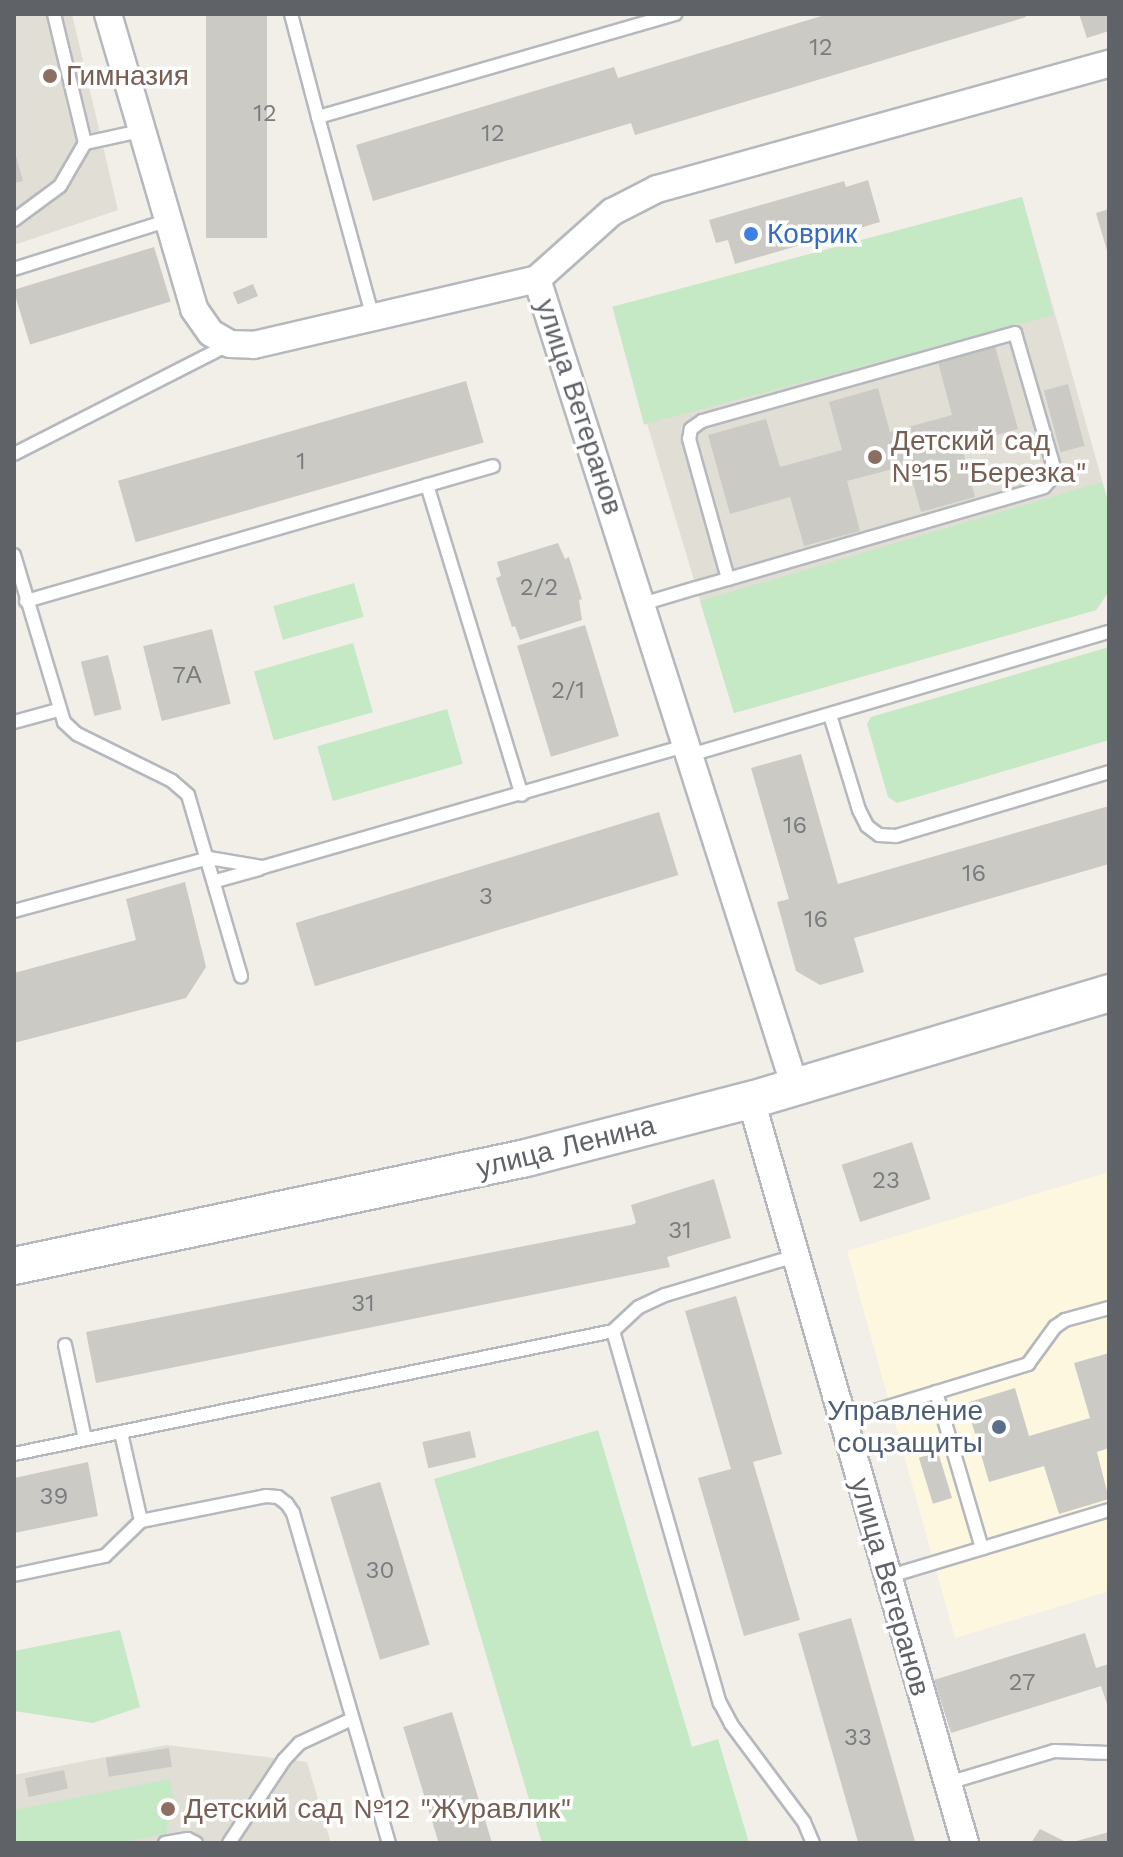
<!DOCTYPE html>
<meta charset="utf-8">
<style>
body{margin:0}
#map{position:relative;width:1123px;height:1857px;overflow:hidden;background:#f1efe8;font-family:"Work Sans",sans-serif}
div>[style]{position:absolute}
.commercial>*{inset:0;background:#fef7e0}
.education>*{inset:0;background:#e1ded6}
.green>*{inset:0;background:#c5e8c5;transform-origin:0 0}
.building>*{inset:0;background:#cccac5;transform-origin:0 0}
.roads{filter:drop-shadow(2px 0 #b5b8bc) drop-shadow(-2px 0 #b5b8bc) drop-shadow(0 2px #b5b8bc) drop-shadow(0 -2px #b5b8bc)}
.lane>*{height:12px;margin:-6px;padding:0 6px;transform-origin:6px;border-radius:6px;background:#fff}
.street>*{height:26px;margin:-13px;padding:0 13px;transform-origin:13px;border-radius:13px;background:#fff}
.secondary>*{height:36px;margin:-18px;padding:0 18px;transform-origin:18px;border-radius:18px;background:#fff}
.dots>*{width:22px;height:22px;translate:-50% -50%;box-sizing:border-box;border:4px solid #fff;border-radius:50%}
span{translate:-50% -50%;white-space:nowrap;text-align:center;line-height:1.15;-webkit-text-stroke:7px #fff;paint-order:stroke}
.number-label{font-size:24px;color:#7a7d7f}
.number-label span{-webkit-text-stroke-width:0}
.education-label{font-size:28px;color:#785e54}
.left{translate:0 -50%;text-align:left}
.shop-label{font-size:28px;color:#366cbe}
.street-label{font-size:28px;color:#5f6368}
.service-label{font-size:28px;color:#4e5e75}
.right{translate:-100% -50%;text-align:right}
.frame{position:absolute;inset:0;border:16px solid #5f6368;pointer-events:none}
</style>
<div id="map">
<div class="commercial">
<i style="clip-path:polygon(1109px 1172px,1109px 1591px,955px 1638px,847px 1251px)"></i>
</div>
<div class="education">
<i style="clip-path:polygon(14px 14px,72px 14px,118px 210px,14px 245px)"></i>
<i style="clip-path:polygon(1022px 197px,1109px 505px,1109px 591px,1096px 610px,734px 713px,615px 317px)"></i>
<i style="clip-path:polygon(166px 1745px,307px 1762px,331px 1843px,14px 1843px,14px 1775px)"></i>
</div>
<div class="green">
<i style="left:1022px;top:197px;width:122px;height:424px;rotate:75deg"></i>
<i style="clip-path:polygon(1102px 482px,1109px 505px,1109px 591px,1096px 610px,734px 713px,700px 601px)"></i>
<i style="left:354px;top:583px;width:35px;height:84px;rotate:74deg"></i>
<i style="left:353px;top:643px;width:72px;height:103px;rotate:74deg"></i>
<i style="clip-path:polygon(1109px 647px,1109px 740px,897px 803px,888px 797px,867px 724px,871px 717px)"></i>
<i style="left:447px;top:709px;width:57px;height:135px;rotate:74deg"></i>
<i style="clip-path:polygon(598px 1430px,692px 1747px,718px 1739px,749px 1843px,542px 1843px,434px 1479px)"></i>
<i style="clip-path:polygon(120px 1630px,140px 1707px,93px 1723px,14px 1711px,14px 1651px)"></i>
<i style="clip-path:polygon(169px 1779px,174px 1800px,166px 1834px,118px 1843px,14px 1843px,14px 1810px)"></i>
</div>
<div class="building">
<i style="left:206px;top:14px;width:61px;height:224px"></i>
<i style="clip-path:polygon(828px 14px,1025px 14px,1026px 17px,635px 135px,631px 123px,373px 201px,356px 145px,614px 67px,618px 78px)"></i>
<i style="clip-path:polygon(1079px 14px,1109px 14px,1109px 31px,1087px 38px)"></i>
<i style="clip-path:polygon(14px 149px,23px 181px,14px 183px)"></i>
<i style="clip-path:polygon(868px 180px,880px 222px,735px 264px,728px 240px,716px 243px,709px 220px,844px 181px,846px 187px)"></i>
<i style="clip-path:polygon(1109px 209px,1109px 254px,1108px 254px,1096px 213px)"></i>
<i style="left:154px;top:247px;width:57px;height:147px;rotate:73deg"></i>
<i style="left:253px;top:284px;width:13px;height:22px;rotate:67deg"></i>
<i style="clip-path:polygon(995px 346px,1018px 429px,961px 445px,975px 497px,921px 512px,908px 465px,847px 481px,860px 531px,804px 546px,790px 497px,730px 514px,708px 435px,766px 419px,780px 467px,842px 450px,829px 402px,878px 388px,890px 432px,952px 415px,938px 362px)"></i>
<i style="left:466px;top:381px;width:64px;height:362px;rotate:74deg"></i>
<i style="left:1068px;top:384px;width:64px;height:25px;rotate:75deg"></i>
<i style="clip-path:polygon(558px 543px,565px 559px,569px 557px,582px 599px,579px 600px,582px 620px,520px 640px,515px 626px,512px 627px,496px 578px,501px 576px,497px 562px)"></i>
<i style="left:585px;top:625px;width:116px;height:71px;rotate:73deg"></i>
<i style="left:212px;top:629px;width:77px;height:71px;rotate:76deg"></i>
<i style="left:108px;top:655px;width:56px;height:28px;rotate:76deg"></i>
<i style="clip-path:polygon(801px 754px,838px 884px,1109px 806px,1109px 864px,854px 938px,864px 972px,820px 985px,796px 971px,777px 902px,789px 899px,751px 768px)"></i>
<i style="left:659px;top:812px;width:66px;height:380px;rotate:73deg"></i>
<i style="clip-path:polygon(185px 882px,206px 967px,186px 998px,14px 1043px,14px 973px,136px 940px,126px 899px)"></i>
<i style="left:912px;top:1142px;width:60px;height:74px;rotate:72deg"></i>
<i style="clip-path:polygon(714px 1179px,731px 1238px,667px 1257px,670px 1267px,96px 1383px,86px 1332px,631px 1225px,636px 1223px,631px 1205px)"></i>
<i style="clip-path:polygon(736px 1296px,782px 1454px,753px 1462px,800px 1620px,744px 1636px,698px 1478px,731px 1469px,685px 1311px)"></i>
<i style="clip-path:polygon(1109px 1353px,1109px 1448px,1097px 1452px,1109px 1499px,1059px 1514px,1044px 1466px,989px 1482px,966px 1403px,1015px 1388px,1029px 1436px,1090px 1418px,1074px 1363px)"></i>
<i style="left:470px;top:1431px;width:27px;height:49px;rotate:77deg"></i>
<i style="left:938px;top:1452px;width:48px;height:20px;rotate:73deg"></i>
<i style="clip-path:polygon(88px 1462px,98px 1516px,14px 1533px,14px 1478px)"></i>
<i style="left:380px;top:1482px;width:170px;height:52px;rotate:73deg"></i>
<i style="left:851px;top:1618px;width:234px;height:55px;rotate:74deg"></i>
<i style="clip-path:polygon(1085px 1633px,1096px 1668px,1109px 1664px,1109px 1710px,1101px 1686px,951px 1733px,934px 1680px)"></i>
<i style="left:452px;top:1712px;width:137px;height:51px;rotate:73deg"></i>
<i style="left:169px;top:1748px;width:19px;height:64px;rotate:81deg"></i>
<i style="left:64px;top:1770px;width:19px;height:40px;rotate:78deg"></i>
<i style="clip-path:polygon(1040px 1829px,1068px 1843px,1031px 1843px)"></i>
<i style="clip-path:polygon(1109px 1832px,1109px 1843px,1073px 1843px,1073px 1842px)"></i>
</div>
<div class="roads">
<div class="lane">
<i style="left:54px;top:14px;width:133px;rotate:76.5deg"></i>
<i style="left:291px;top:14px;width:106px;rotate:75.3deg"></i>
<i style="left:14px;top:220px;width:57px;rotate:-36.5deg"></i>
<i style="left:60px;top:186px;width:50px;rotate:-59.8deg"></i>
<i style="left:85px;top:143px;width:56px;rotate:-12.3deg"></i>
<i style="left:14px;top:269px;width:159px;rotate:-17.5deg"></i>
<i style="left:373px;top:318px;width:208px;rotate:-105.3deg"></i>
<i style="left:318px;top:117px;width:372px;rotate:-16.1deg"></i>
<i style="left:14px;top:454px;width:242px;rotate:-27deg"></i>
<i style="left:427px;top:485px;width:324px;rotate:73deg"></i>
<i style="left:14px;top:555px;width:174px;rotate:73.3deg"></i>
<i style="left:64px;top:722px;width:18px;rotate:43deg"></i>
<i style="left:77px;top:734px;width:106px;rotate:26.3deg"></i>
<i style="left:172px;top:781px;width:21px;rotate:41deg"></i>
<i style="left:188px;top:795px;width:189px;rotate:73.7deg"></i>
<i style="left:26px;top:601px;width:486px;rotate:-16.1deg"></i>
<i style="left:642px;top:604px;width:56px;rotate:-16.5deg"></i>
<i style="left:696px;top:588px;width:33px;rotate:-16deg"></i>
<i style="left:728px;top:579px;width:329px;rotate:-16.2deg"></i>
<i style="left:1044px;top:487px;width:12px;rotate:-48deg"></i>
<i style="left:1052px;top:478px;width:14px;rotate:-86deg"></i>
<i style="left:1053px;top:464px;width:136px;rotate:-106.2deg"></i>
<i style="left:1015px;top:333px;width:325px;rotate:164.3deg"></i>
<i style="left:702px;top:421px;width:14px;rotate:144deg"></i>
<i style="left:691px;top:429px;width:10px;rotate:101deg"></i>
<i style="left:689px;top:439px;width:145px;rotate:74.4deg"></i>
<i style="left:830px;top:715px;width:99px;rotate:73deg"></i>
<i style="left:859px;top:810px;width:18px;rotate:63deg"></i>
<i style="left:867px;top:826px;width:15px;rotate:37deg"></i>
<i style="left:879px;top:835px;width:17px;rotate:3deg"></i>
<i style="left:896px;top:836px;width:222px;rotate:-16.7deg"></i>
<i style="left:14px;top:722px;width:46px;rotate:-15.3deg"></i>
<i style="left:690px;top:755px;width:437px;rotate:-16.4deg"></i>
<i style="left:216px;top:881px;width:45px;rotate:-15.6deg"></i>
<i style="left:14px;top:911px;width:202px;rotate:-15.2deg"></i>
<i style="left:209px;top:858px;width:55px;rotate:9.5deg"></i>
<i style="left:263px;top:867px;width:440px;rotate:-16deg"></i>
<i style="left:613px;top:1331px;width:387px;rotate:74deg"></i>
<i style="left:720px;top:1703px;width:24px;rotate:62deg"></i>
<i style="left:731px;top:1724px;width:122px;rotate:53.3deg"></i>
<i style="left:804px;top:1822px;width:23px;rotate:67deg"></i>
<i style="left:65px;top:1345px;width:96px;rotate:78deg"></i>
<i style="left:936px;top:1392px;width:163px;rotate:73.6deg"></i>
<i style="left:842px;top:1421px;width:195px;rotate:-17deg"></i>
<i style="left:1028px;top:1364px;width:46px;rotate:-53.9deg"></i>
<i style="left:1055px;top:1327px;width:12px;rotate:-35deg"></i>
<i style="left:1065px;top:1320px;width:46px;rotate:-15.3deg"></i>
<i style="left:121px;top:1433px;width:90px;rotate:77.2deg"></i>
<i style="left:14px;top:1454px;width:611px;rotate:-11.6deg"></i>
<i style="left:613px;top:1331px;width:35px;rotate:-43deg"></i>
<i style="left:639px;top:1307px;width:29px;rotate:-25deg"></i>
<i style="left:665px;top:1295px;width:136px;rotate:-16.7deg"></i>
<i style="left:14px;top:1575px;width:93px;rotate:-11.8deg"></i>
<i style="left:105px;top:1556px;width:50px;rotate:-44.2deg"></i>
<i style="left:141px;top:1521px;width:127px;rotate:-11.3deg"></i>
<i style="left:266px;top:1496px;width:12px;rotate:5deg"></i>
<i style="left:278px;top:1497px;width:11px;rotate:38deg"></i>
<i style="left:287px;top:1504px;width:11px;rotate:56deg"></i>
<i style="left:293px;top:1513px;width:344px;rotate:73.8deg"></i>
<i style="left:887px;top:1577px;width:232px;rotate:-16.8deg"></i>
<i style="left:948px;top:1783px;width:111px;rotate:-16.8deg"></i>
<i style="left:1054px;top:1751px;width:55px;rotate:2.1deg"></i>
<i style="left:165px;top:1843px;width:23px;rotate:-10deg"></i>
<i style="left:188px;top:1839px;width:9px;rotate:27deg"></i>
<i style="left:229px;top:1843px;width:100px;rotate:-56.5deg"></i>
<i style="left:284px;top:1760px;width:23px;rotate:-47deg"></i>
<i style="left:300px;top:1743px;width:57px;rotate:-24.8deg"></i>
</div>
<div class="street">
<i style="left:108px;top:14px;width:307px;rotate:73.7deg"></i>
<i style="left:194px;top:309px;width:29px;rotate:55deg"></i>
<i style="left:211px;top:333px;width:22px;rotate:30deg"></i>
<i style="left:230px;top:344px;width:24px;rotate:2deg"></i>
<i style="left:254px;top:345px;width:291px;rotate:-13.1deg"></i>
<i style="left:537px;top:279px;width:101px;rotate:-41.8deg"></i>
<i style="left:612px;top:212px;width:51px;rotate:-27.1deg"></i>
<i style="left:657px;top:189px;width:469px;rotate:-15.5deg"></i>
<i style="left:537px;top:279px;width:848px;rotate:72.29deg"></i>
<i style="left:751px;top:1100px;width:773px;rotate:73.93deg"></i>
</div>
<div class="secondary">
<i style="left:14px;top:1266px;width:523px;rotate:-11.91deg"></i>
<i style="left:526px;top:1158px;width:232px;rotate:-14.5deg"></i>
<i style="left:751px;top:1100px;width:374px;rotate:-16.6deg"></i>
</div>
</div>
<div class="dots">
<i style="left:50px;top:76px;background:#8d6e63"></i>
<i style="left:751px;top:234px;background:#3f7fe0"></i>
<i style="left:875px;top:457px;background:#8d6e63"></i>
<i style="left:999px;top:1427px;background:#5c6f8a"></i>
<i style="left:168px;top:1809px;background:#8d6e63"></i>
</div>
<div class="number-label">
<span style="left:821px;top:48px">12</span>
<span style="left:265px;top:114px">12</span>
<span style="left:493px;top:134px">12</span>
<span style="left:301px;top:462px">1</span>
<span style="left:539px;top:588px">2/2</span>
<span style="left:187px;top:676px">7А</span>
<span style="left:568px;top:691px">2/1</span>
<span style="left:795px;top:826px">16</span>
<span style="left:974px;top:874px">16</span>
<span style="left:486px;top:897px">3</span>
<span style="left:816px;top:920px">16</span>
<span style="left:886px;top:1181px">23</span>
<span style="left:680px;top:1231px">31</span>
<span style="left:363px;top:1304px">31</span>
<span style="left:54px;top:1497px">39</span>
<span style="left:380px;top:1571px">30</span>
<span style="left:1022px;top:1683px">27</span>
<span style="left:858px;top:1738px">33</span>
</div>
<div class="education-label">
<span class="left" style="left:66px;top:76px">Гимназия</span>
<span class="left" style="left:891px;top:457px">Детский сад<br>№15 "Березка"</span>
<span class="left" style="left:184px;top:1809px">Детский сад №12 "Журавлик"</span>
</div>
<div class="shop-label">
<span class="left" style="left:767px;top:234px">Коврик</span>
</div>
<div class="street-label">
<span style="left:579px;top:407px;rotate:72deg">улица Ветеранов</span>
<span style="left:566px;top:1147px;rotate:-14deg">улица Ленина</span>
<span style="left:890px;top:1587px;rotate:74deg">улица Ветеранов</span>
</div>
<div class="service-label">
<span class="right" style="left:983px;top:1427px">Управление<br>соцзащиты</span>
</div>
<div class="frame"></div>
</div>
